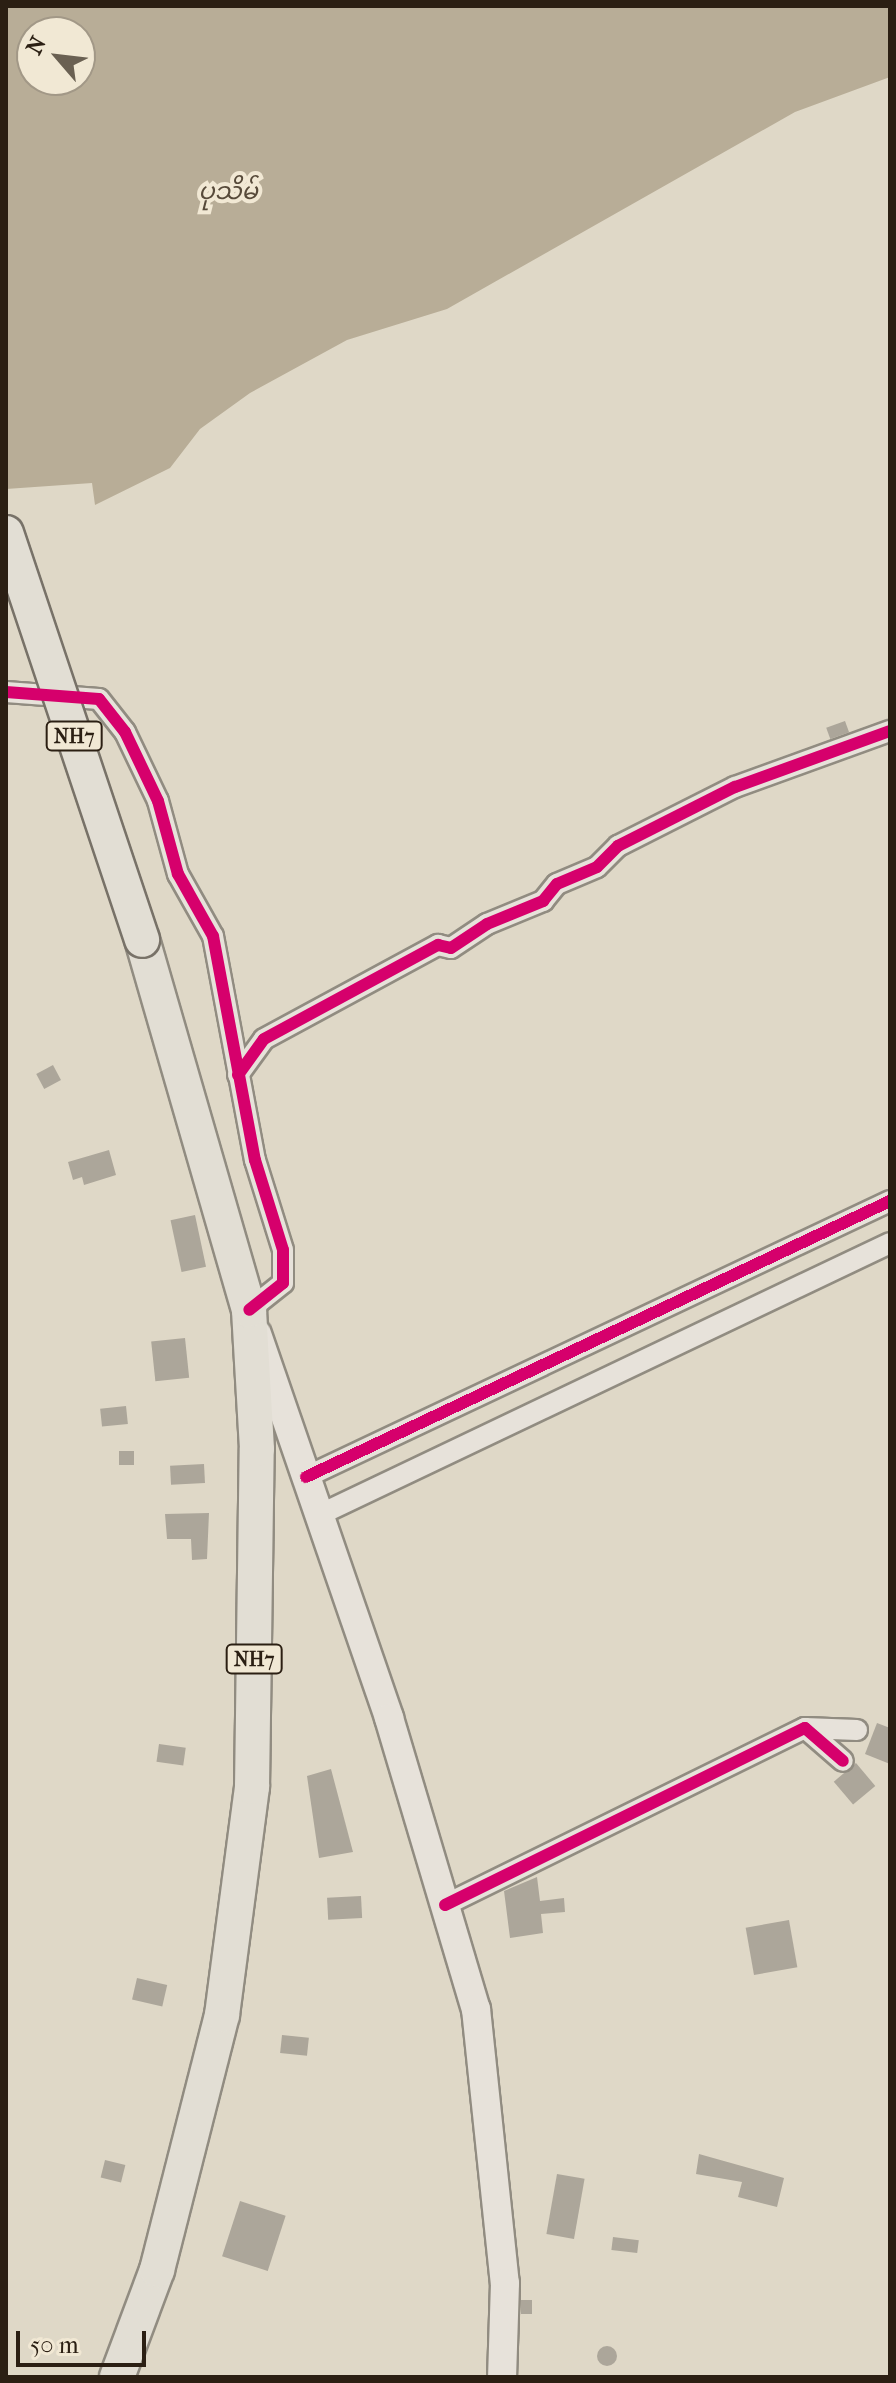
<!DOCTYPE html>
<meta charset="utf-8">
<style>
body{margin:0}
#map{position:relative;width:896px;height:2383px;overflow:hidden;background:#dfd8c7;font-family:"IM FELL French Canon","Noto Sans Myanmar",serif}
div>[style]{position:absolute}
.water>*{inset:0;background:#b8ad97}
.building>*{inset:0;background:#aca69a;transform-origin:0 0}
.round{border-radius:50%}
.roads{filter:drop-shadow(2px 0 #918c81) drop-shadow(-2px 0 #918c81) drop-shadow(0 2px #918c81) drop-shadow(0 -2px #918c81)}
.minor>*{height:20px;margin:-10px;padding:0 10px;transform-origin:10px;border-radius:10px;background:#e7e2da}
.secondary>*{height:28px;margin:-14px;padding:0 14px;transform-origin:14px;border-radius:14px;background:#e7e2da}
.trunk>*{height:34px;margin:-17px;padding:0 17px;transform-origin:17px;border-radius:17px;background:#e2ded4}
.bridges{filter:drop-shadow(2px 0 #787268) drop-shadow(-2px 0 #787268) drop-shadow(0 2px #787268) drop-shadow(0 -2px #787268)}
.trunk-bridge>*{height:34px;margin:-17px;padding:0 17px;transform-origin:17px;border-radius:17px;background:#e2ded4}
.cycleway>*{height:12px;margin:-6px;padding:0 6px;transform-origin:6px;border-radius:6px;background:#d6006c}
span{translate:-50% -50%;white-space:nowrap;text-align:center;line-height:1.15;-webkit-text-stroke:8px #f1e8d4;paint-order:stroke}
.shield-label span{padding:2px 6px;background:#f1e8d4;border:2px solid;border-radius:6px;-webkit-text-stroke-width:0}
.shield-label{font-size:20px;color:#2b1f13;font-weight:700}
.water-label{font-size:24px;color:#574a3a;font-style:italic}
.frame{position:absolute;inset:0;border:8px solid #2b1f13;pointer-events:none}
.north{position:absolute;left:16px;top:16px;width:80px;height:80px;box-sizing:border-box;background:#f1e8d4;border:2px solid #a29887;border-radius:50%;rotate:298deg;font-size:22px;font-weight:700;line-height:32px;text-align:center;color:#2b1f13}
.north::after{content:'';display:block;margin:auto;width:28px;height:36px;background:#6a6052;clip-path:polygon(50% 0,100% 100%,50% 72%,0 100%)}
.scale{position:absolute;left:16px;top:2331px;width:130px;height:36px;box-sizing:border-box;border:4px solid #2b1f13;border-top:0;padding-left:10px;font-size:24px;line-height:28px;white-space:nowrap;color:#2b1f13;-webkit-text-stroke:6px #f1e8d4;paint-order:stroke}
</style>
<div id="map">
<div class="water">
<i style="clip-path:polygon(evenodd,6px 6px,890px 6px,890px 77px,795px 112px,447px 309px,347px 340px,250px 393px,200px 429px,170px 468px,95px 505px,92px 483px,6px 489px,6px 6px,32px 32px,80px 32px,80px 80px,32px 80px,32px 32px)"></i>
</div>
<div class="building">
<i style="left:845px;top:721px;width:12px;height:20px;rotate:70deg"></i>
<i style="left:53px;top:1065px;width:17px;height:19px;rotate:62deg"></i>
<i style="clip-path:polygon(109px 1150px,116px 1175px,84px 1185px,82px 1177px,73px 1180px,68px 1162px)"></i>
<i style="left:195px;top:1215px;width:53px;height:25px;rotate:78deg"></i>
<i style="left:185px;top:1338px;width:40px;height:34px;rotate:84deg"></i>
<i style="left:126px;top:1406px;width:18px;height:26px;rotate:84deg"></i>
<i style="left:119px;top:1451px;width:15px;height:14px"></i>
<i style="left:204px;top:1464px;width:19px;height:34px;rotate:87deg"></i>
<i style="clip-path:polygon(209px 1513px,207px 1559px,192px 1560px,191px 1539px,167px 1539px,165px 1514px)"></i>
<i style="clip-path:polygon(877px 1723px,890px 1728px,890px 1764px,865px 1754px)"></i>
<i style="left:159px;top:1744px;width:27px;height:18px;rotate:8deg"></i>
<i style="left:856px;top:1763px;width:30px;height:29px;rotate:50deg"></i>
<i style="clip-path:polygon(331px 1769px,353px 1852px,319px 1858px,307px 1776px)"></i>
<i style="clip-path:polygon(537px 1877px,540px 1901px,564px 1898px,565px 1912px,541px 1914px,543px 1933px,510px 1938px,504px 1891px)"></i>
<i style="left:361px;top:1896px;width:22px;height:34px;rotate:87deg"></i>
<i style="left:789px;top:1920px;width:48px;height:44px;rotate:80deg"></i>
<i style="left:137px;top:1978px;width:31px;height:22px;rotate:13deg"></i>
<i style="left:282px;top:2035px;width:27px;height:18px;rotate:6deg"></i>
<i style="clip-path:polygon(699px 2154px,784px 2178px,777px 2207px,738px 2197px,742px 2182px,696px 2174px)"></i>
<i style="left:105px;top:2160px;width:21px;height:18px;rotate:14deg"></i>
<i style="left:557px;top:2174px;width:28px;height:61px;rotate:10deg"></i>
<i style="left:240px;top:2201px;width:48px;height:58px;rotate:18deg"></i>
<i style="left:613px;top:2237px;width:26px;height:13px;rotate:7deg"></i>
<i style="left:521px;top:2300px;width:11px;height:14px"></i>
<i class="round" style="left:597px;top:2346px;width:20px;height:20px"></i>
</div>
<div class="roads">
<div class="minor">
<i style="left:6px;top:692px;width:93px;rotate:4.3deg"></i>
<i style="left:99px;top:699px;width:42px;rotate:51.8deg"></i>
<i style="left:125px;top:732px;width:76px;rotate:64.4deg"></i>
<i style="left:158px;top:801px;width:76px;rotate:74.7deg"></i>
<i style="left:178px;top:874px;width:71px;rotate:60.6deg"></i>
<i style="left:213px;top:936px;width:228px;rotate:79.4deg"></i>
<i style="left:255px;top:1160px;width:94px;rotate:72.7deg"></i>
<i style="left:283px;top:1250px;width:33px;rotate:90deg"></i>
<i style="left:283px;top:1283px;width:43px;rotate:141.5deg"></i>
<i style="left:238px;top:1075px;width:44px;rotate:-54.2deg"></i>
<i style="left:264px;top:1039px;width:198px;rotate:-28.4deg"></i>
<i style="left:438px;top:945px;width:13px;rotate:13deg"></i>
<i style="left:451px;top:948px;width:43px;rotate:-33.7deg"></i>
<i style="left:487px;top:924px;width:61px;rotate:-22.3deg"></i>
<i style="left:543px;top:901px;width:22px;rotate:-51deg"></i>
<i style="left:557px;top:884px;width:43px;rotate:-23deg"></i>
<i style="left:597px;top:867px;width:30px;rotate:-45deg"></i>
<i style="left:618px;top:846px;width:131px;rotate:-26.8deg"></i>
<i style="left:735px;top:787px;width:165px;rotate:-19.9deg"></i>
<i style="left:306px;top:1477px;width:646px;rotate:-25.3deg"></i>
<i style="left:319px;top:1515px;width:632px;rotate:-25.47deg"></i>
<i style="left:805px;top:1728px;width:52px;rotate:2.2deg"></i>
<i style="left:445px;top:1905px;width:401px;rotate:-26.2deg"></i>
<i style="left:805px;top:1728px;width:50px;rotate:41deg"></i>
</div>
<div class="secondary">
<i style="left:257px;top:1334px;width:406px;rotate:71deg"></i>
<i style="left:389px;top:1718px;width:304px;rotate:73.4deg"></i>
<i style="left:476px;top:2009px;width:276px;rotate:84deg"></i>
<i style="left:505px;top:2283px;width:94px;rotate:91.8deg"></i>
</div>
<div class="trunk">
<i style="left:117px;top:2377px;width:114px;rotate:-69.5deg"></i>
<i style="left:157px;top:2270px;width:263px;rotate:-75.7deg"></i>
<i style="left:222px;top:2015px;width:230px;rotate:-82.5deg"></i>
<i style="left:252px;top:1787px;width:338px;rotate:-89.2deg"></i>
<i style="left:257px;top:1449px;width:139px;rotate:-93.3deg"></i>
<i style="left:249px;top:1310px;width:385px;rotate:-106.1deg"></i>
</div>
</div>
<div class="bridges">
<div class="trunk-bridge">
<i style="left:6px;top:533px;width:429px;rotate:71.5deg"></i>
</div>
</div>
<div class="cycleway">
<i style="left:6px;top:692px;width:93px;rotate:4.3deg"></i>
<i style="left:99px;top:699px;width:42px;rotate:51.8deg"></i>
<i style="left:125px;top:732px;width:76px;rotate:64.4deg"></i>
<i style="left:158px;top:801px;width:76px;rotate:74.7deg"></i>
<i style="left:178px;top:874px;width:71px;rotate:60.6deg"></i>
<i style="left:213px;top:936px;width:228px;rotate:79.4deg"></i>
<i style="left:255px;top:1160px;width:94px;rotate:72.7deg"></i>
<i style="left:283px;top:1250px;width:33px;rotate:90deg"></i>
<i style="left:283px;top:1283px;width:43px;rotate:141.5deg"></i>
<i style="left:238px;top:1075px;width:44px;rotate:-54.2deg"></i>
<i style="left:264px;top:1039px;width:198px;rotate:-28.4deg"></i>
<i style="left:438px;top:945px;width:13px;rotate:13deg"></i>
<i style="left:451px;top:948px;width:43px;rotate:-33.7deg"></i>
<i style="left:487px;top:924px;width:61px;rotate:-22.3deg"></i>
<i style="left:543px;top:901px;width:22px;rotate:-51deg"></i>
<i style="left:557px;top:884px;width:43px;rotate:-23deg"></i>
<i style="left:597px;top:867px;width:30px;rotate:-45deg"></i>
<i style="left:618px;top:846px;width:131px;rotate:-26.8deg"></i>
<i style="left:735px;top:787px;width:165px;rotate:-19.9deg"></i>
<i style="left:306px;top:1477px;width:646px;rotate:-25.3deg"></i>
<i style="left:445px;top:1905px;width:401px;rotate:-26.2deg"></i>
<i style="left:805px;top:1728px;width:50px;rotate:41deg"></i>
</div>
<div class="shield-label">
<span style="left:74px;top:736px">NH7</span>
<span style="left:254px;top:1659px">NH7</span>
</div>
<div class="water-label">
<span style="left:228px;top:192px">ပုသိမ်</span>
</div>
<div class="frame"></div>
<div class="north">N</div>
<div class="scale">50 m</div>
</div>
